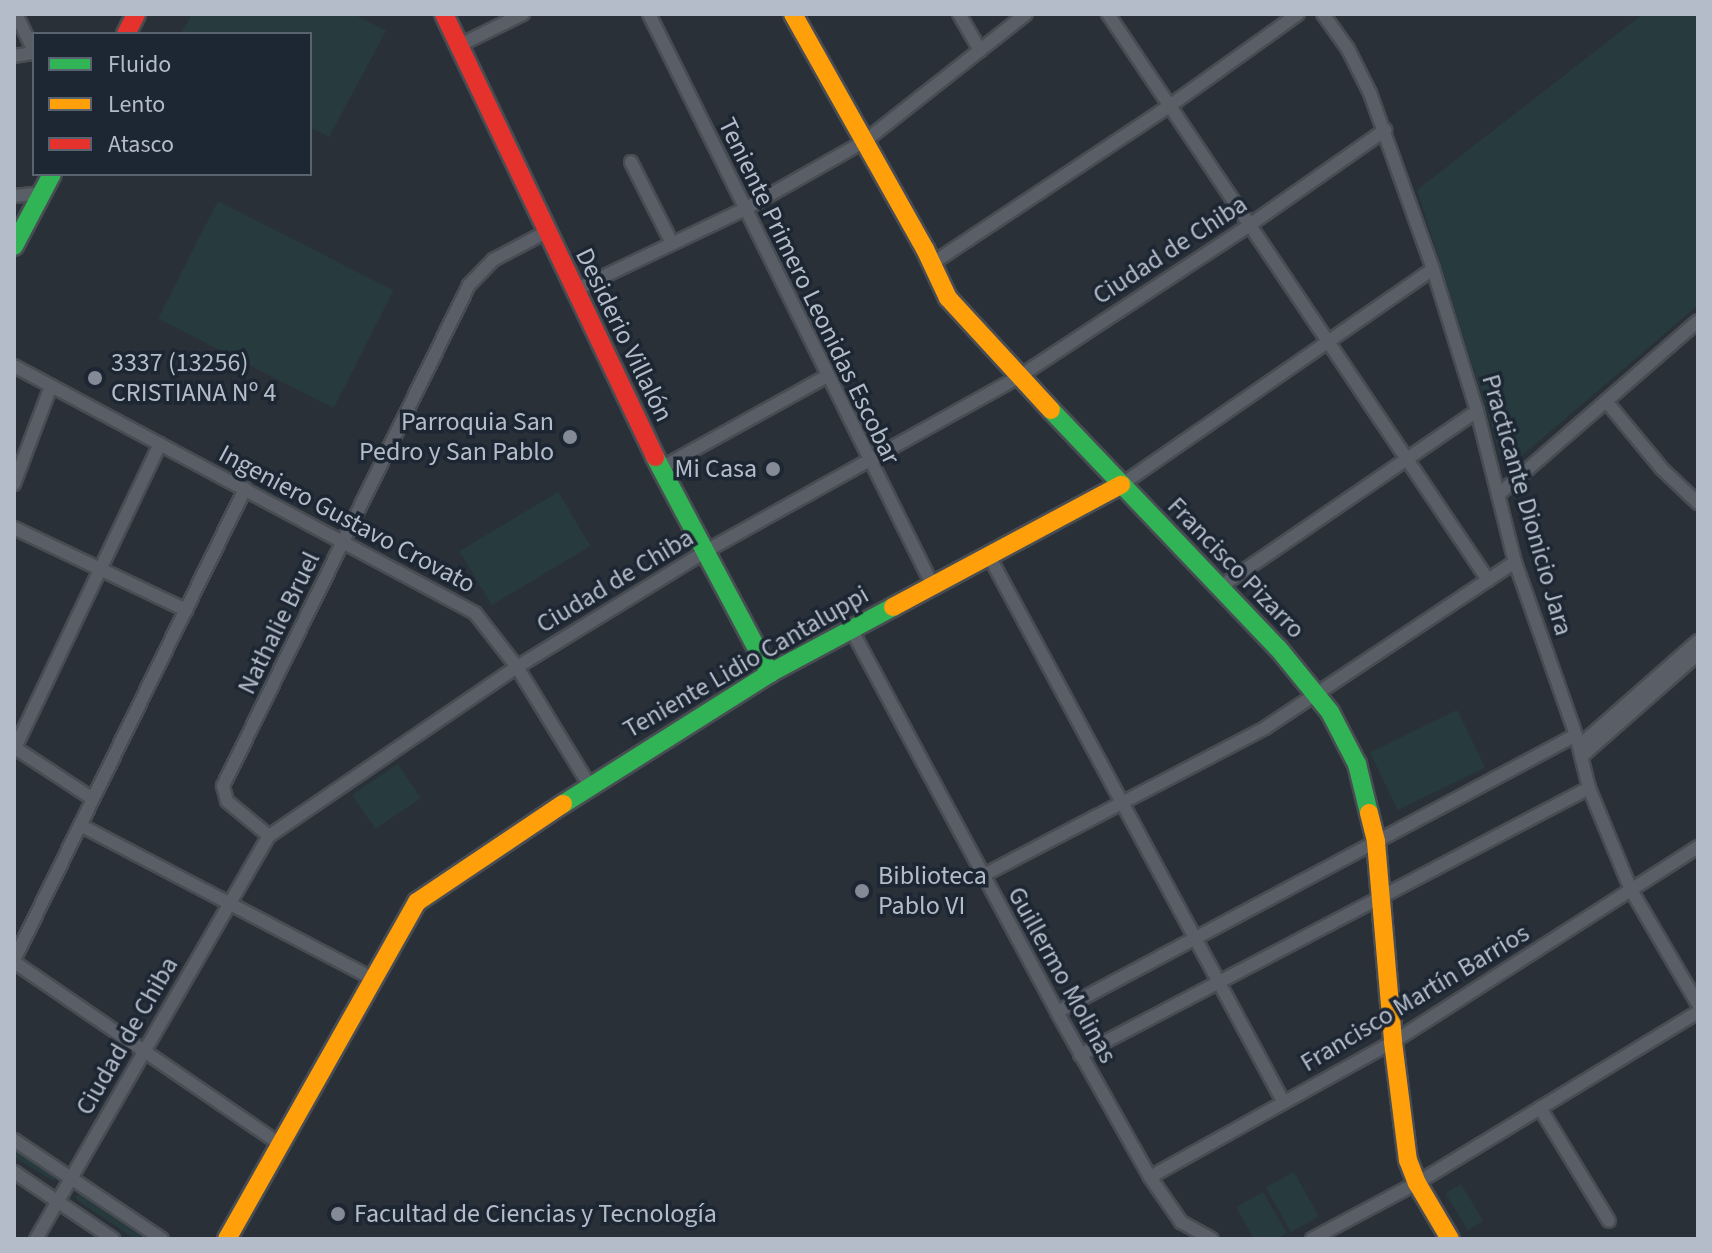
<!DOCTYPE html>
<meta charset="utf-8">
<style>
body{margin:0}
#map{position:relative;width:1712px;height:1253px;overflow:hidden;background:#2a3038;font-family:"Source Sans 3",sans-serif}
div>[style]{position:absolute}
.green>*{inset:0;background:#273a3e;transform-origin:0 0}
.roads{filter:drop-shadow(2px 0 #484c53) drop-shadow(-2px 0 #484c53) drop-shadow(0 2px #484c53) drop-shadow(0 -2px #484c53)}
.street>*{height:12px;margin:-6px;padding:0 6px;transform-origin:6px;border-radius:6px;background:#5a5e66}
.fast>*{height:18px;margin:-9px;padding:0 9px;transform-origin:9px;border-radius:9px;background:#30b455}
.slow>*{height:18px;margin:-9px;padding:0 9px;transform-origin:9px;border-radius:9px;background:#ff9f0a}
.jam>*{height:18px;margin:-9px;padding:0 9px;transform-origin:9px;border-radius:9px;background:#e5322d}
.dots>*{width:22px;height:22px;translate:-50% -50%;box-sizing:border-box;border:4px solid #1d2633;border-radius:50%}
span{translate:-50% -50%;white-space:nowrap;text-align:center;line-height:1.15;-webkit-text-stroke:7px #1d2633;paint-order:stroke}
.street-label{font-size:26px;color:#b4bcc9}
.poi-label{font-size:26px;color:#b4bcc9}
.left{translate:0 -50%;text-align:left}
.right{translate:-100% -50%;text-align:right}
.frame{position:absolute;inset:0;border:16px solid #b4bcc9;pointer-events:none}
.legend{position:absolute;left:32px;top:32px;width:280px;height:144px;box-sizing:border-box;background:#1d2633;border:2px solid #59626f;margin:0;padding:10px 14px;list-style:none;font-size:24px;color:#b4bcc9}
.legend li{display:flex;align-items:center;gap:16px;height:40px}
.legend b{width:40px;border:2px solid #59626f}
</style>
<div id="map">
<div class="green">
<i style="clip-path:polygon(192px 14px,354px 14px,386px 31px,329px 137px,310px 127px,310px 34px,181px 34px)"></i>
<i style="clip-path:polygon(1643px 14px,1698px 14px,1698px 305px,1510px 466px,1504px 466px,1417px 190px)"></i>
<i style="left:218px;top:201px;width:197px;height:132px;rotate:27deg"></i>
<i style="left:558px;top:492px;width:63px;height:115px;rotate:59deg"></i>
<i style="left:1457px;top:710px;width:64px;height:97px;rotate:64deg"></i>
<i style="left:398px;top:764px;width:41px;height:55px;rotate:56deg"></i>
<i style="clip-path:polygon(14px 1150px,54px 1177px,55px 1182px,14px 1157px)"></i>
<i style="left:1294px;top:1172px;width:51px;height:32px;rotate:61deg"></i>
<i style="left:1461px;top:1184px;width:43px;height:18px;rotate:59deg"></i>
<i style="clip-path:polygon(1263px 1192px,1287px 1233px,1276px 1239px,1254px 1239px,1236px 1207px)"></i>
<i style="clip-path:polygon(77px 1195px,81px 1195px,145px 1239px,135px 1239px,77px 1200px)"></i>
</div>
<div class="roads">
<div class="street">
<i style="left:16px;top:14px;width:41px;rotate:64.1deg"></i>
<i style="left:649px;top:14px;width:639px;rotate:63.6deg"></i>
<i style="left:959px;top:14px;width:42px;rotate:59.7deg"></i>
<i style="left:1108px;top:14px;width:682px;rotate:56.12deg"></i>
<i style="left:1323px;top:14px;width:43px;rotate:54.5deg"></i>
<i style="left:1348px;top:49px;width:49px;rotate:63.4deg"></i>
<i style="left:1370px;top:93px;width:187px;rotate:70.3deg"></i>
<i style="left:1433px;top:269px;width:149px;rotate:72.8deg"></i>
<i style="left:1477px;top:411px;width:156px;rotate:75.9deg"></i>
<i style="left:1515px;top:562px;width:183px;rotate:70.6deg"></i>
<i style="left:1576px;top:735px;width:55px;rotate:76.2deg"></i>
<i style="left:1589px;top:788px;width:110px;rotate:67.6deg"></i>
<i style="left:1631px;top:890px;width:132px;rotate:59.6deg"></i>
<i style="left:460px;top:45px;width:70px;rotate:-26.2deg"></i>
<i style="left:14px;top:56px;width:20px;rotate:-9deg"></i>
<i style="left:631px;top:162px;width:91px;rotate:63.2deg"></i>
<i style="left:14px;top:196px;width:28px;rotate:-6deg"></i>
<i style="left:933px;top:263px;width:286px;rotate:-33.6deg"></i>
<i style="left:1171px;top:105px;width:156px;rotate:-35.6deg"></i>
<i style="left:573px;top:291px;width:188px;rotate:-25.5deg"></i>
<i style="left:743px;top:210px;width:140px;rotate:-29.5deg"></i>
<i style="left:865px;top:141px;width:205px;rotate:-38.3deg"></i>
<i style="left:14px;top:366px;width:523px;rotate:28.18deg"></i>
<i style="left:475px;top:613px;width:68px;rotate:52.1deg"></i>
<i style="left:517px;top:667px;width:140px;rotate:58.5deg"></i>
<i style="left:1606px;top:401px;width:88px;rotate:50.5deg"></i>
<i style="left:1662px;top:469px;width:50px;rotate:43.4deg"></i>
<i style="left:661px;top:468px;width:190px;rotate:-29deg"></i>
<i style="left:14px;top:484px;width:105px;rotate:-69.3deg"></i>
<i style="left:1121px;top:485px;width:379px;rotate:-34.7deg"></i>
<i style="left:1498px;top:495px;width:265px;rotate:-41deg"></i>
<i style="left:14px;top:528px;width:191px;rotate:25.5deg"></i>
<i style="left:989px;top:556px;width:621px;rotate:61.66deg"></i>
<i style="left:1220px;top:587px;width:311px;rotate:-34.4deg"></i>
<i style="left:851px;top:629px;width:435px;rotate:61.7deg"></i>
<i style="left:1057px;top:1012px;width:189px;rotate:60.6deg"></i>
<i style="left:1150px;top:1177px;width:55px;rotate:55.4deg"></i>
<i style="left:1181px;top:1222px;width:35px;rotate:29deg"></i>
<i style="left:1579px;top:746px;width:159px;rotate:-41.4deg"></i>
<i style="left:1582px;top:756px;width:154px;rotate:-41.3deg"></i>
<i style="left:93px;top:799px;width:93px;rotate:-146.8deg"></i>
<i style="left:15px;top:748px;width:337px;rotate:-64.5deg"></i>
<i style="left:80px;top:825px;width:330px;rotate:27.7deg"></i>
<i style="left:269px;top:836px;width:55px;rotate:-140.2deg"></i>
<i style="left:227px;top:801px;width:16px;rotate:-105deg"></i>
<i style="left:223px;top:786px;width:558px;rotate:-63.85deg"></i>
<i style="left:469px;top:285px;width:35px;rotate:-46deg"></i>
<i style="left:493px;top:260px;width:60px;rotate:-27.8deg"></i>
<i style="left:982px;top:876px;width:319px;rotate:-27.6deg"></i>
<i style="left:1265px;top:728px;width:300px;rotate:-33.6deg"></i>
<i style="left:14px;top:960px;width:525px;rotate:-63.87deg"></i>
<i style="left:14px;top:962px;width:322px;rotate:34.4deg"></i>
<i style="left:1057px;top:1012px;width:588px;rotate:-28.09deg"></i>
<i style="left:1080px;top:1055px;width:575px;rotate:-27.68deg"></i>
<i style="left:1540px;top:1108px;width:132px;rotate:58.6deg"></i>
<i style="left:14px;top:1140px;width:178px;rotate:33.8deg"></i>
<i style="left:14px;top:1172px;width:120px;rotate:34.1deg"></i>
<i style="left:1150px;top:1177px;width:278px;rotate:-29.1deg"></i>
<i style="left:1393px;top:1042px;width:362px;rotate:-32.6deg"></i>
<i style="left:36px;top:1239px;width:466px;rotate:-60deg"></i>
<i style="left:269px;top:836px;width:300px;rotate:-34.3deg"></i>
<i style="left:517px;top:667px;width:222px;rotate:-31.5deg"></i>
<i style="left:706px;top:551px;width:359px;rotate:-29.1deg"></i>
<i style="left:1020px;top:376px;width:277px;rotate:-33.3deg"></i>
<i style="left:1251px;top:224px;width:164px;rotate:-35deg"></i>
<i style="left:1312px;top:1239px;width:119px;rotate:-28.1deg"></i>
<i style="left:1417px;top:1183px;width:329px;rotate:-31.3deg"></i>
</div>
<div class="fast">
<i style="left:14px;top:246px;width:81px;rotate:-62.2deg"></i>
<i style="left:1051px;top:410px;width:329px;rotate:46.4deg"></i>
<i style="left:1278px;top:648px;width:82px;rotate:50.9deg"></i>
<i style="left:1330px;top:712px;width:59px;rotate:62.6deg"></i>
<i style="left:1357px;top:764px;width:50px;rotate:76.2deg"></i>
<i style="left:655px;top:457px;width:245px;rotate:62deg"></i>
<i style="left:563px;top:804px;width:245px;rotate:-32.3deg"></i>
<i style="left:770px;top:673px;width:140px;rotate:-28.2deg"></i>
</div>
<div class="slow">
<i style="left:793px;top:14px;width:270px;rotate:60.7deg"></i>
<i style="left:925px;top:249px;width:54px;rotate:64.9deg"></i>
<i style="left:948px;top:298px;width:152px;rotate:47.4deg"></i>
<i style="left:893px;top:607px;width:259px;rotate:-28.2deg"></i>
<i style="left:1369px;top:813px;width:30px;rotate:76deg"></i>
<i style="left:1376px;top:842px;width:201px;rotate:85.1deg"></i>
<i style="left:1393px;top:1042px;width:119px;rotate:82.8deg"></i>
<i style="left:1408px;top:1160px;width:25px;rotate:69deg"></i>
<i style="left:1417px;top:1183px;width:65px;rotate:59.5deg"></i>
<i style="left:227px;top:1239px;width:387px;rotate:-60.6deg"></i>
<i style="left:417px;top:902px;width:176px;rotate:-33.9deg"></i>
</div>
<div class="jam">
<i style="left:444px;top:14px;width:491px;rotate:64.5deg"></i>
<i style="left:126px;top:34px;width:22px;rotate:-63deg"></i>
</div>
</div>
<div class="dots">
<i style="left:95px;top:378px;background:#848b96"></i>
<i style="left:570px;top:437px;background:#848b96"></i>
<i style="left:773px;top:469px;background:#848b96"></i>
<i style="left:862px;top:891px;background:#848b96"></i>
<i style="left:338px;top:1214px;background:#848b96"></i>
</div>
<div class="street-label">
<span style="left:1170px;top:250px;rotate:-33deg">Ciudad de Chiba</span>
<span style="left:809px;top:291px;rotate:64deg">Teniente Primero Leonidas Escobar</span>
<span style="left:624px;top:335px;rotate:64deg">Desiderio Villalón</span>
<span style="left:1527px;top:505px;rotate:74deg">Practicante Dionicio Jara</span>
<span style="left:347px;top:519px;rotate:28deg">Ingeniero Gustavo Crovato</span>
<span style="left:1236px;top:568px;rotate:46deg">Francisco Pizarro</span>
<span style="left:615px;top:581px;rotate:-31deg">Ciudad de Chiba</span>
<span style="left:279px;top:623px;rotate:-64deg">Nathalie Bruel</span>
<span style="left:746px;top:662px;rotate:-30deg">Teniente Lidio Cantaluppi</span>
<span style="left:1062px;top:975px;rotate:61deg">Guillermo Molinas</span>
<span style="left:1415px;top:998px;rotate:-31deg">Francisco Martín Barrios</span>
<span style="left:127px;top:1036px;rotate:-60deg">Ciudad de Chiba</span>
</div>
<div class="poi-label">
<span class="left" style="left:111px;top:378px">3337 (13256)<br>CRISTIANA Nº 4</span>
<span class="right" style="left:554px;top:437px">Parroquia San<br>Pedro y San Pablo</span>
<span class="right" style="left:757px;top:469px">Mi Casa</span>
<span class="left" style="left:878px;top:891px">Biblioteca<br>Pablo VI</span>
<span class="left" style="left:354px;top:1214px">Facultad de Ciencias y Tecnología</span>
</div>
<div class="frame"></div>
<ul class="legend">
<li><b style="height:10px;background:#30b455"></b>Fluido</li>
<li><b style="height:10px;background:#ff9f0a"></b>Lento</li>
<li><b style="height:10px;background:#e5322d"></b>Atasco</li>
</ul>
</div>
